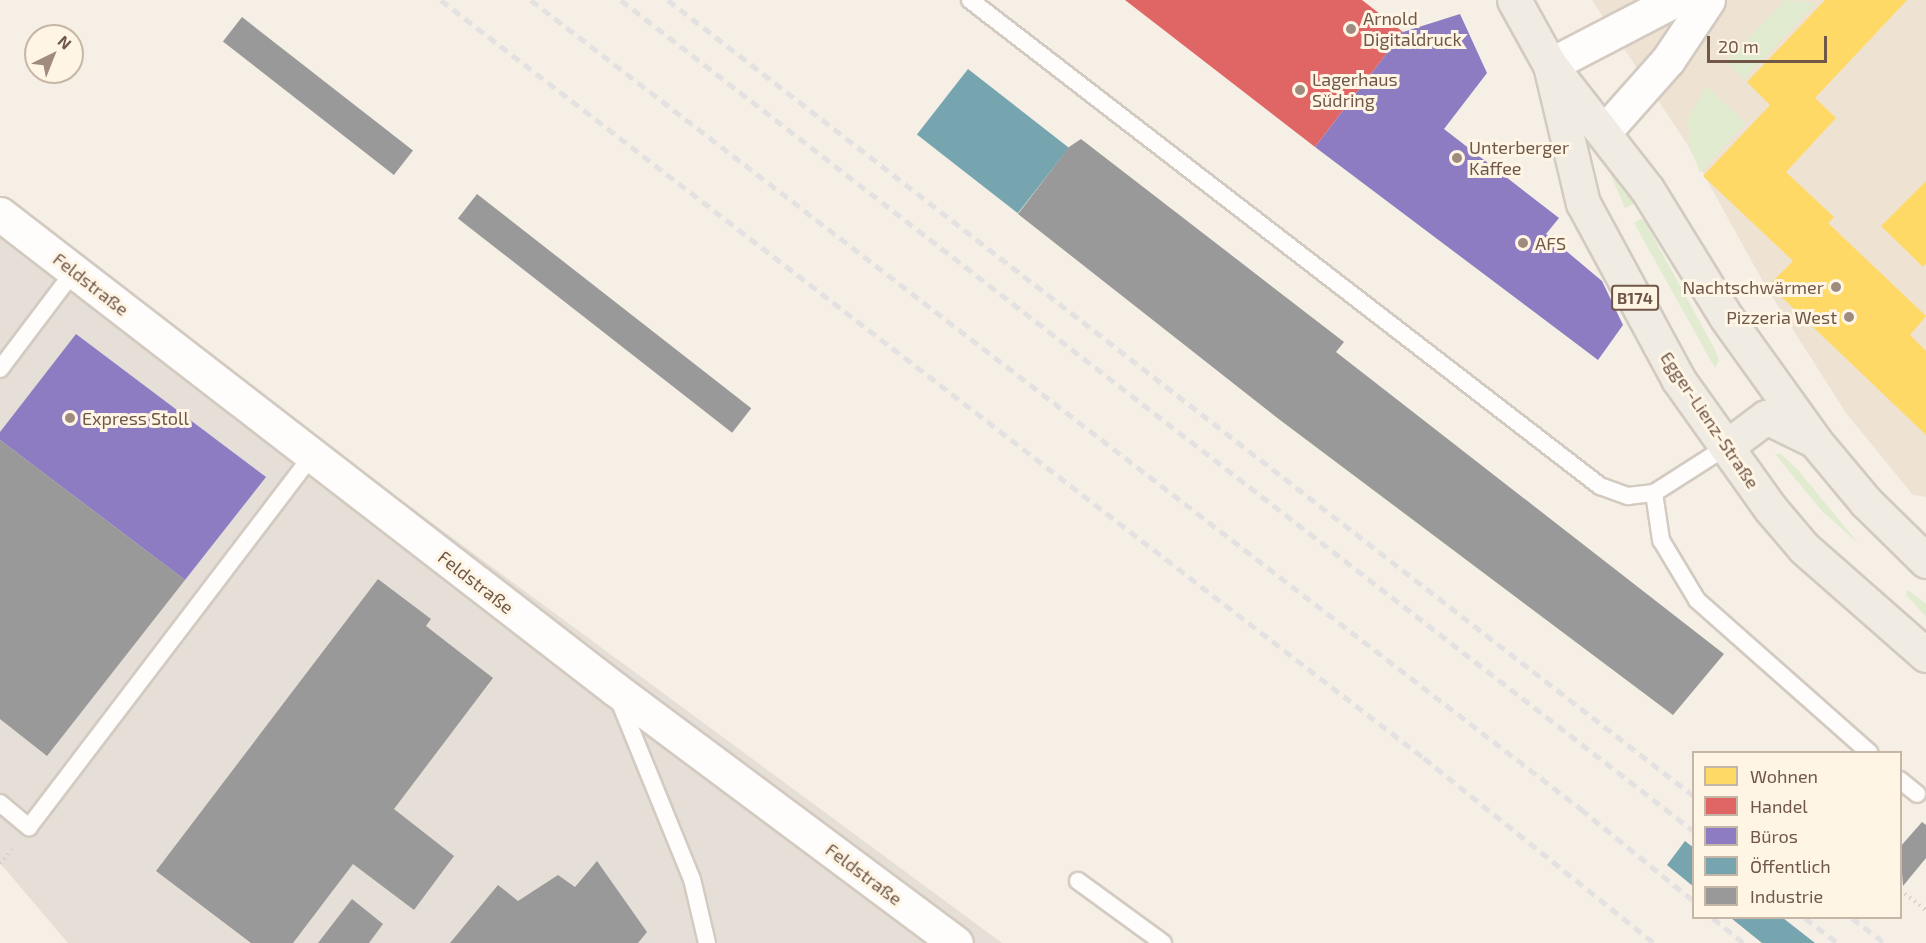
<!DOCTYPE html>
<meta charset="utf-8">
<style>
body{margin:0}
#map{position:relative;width:1926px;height:943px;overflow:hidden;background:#f5efe5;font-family:"Exo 2",sans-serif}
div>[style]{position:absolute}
.residential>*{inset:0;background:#eee2d2}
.industrial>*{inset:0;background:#e6dfd7}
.green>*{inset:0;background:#e0ebd0}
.homes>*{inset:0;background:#ffd966}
.shops>*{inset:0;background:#e06666}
.offices>*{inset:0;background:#8e7cc3}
.public>*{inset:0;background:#76a5af;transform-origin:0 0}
.industry>*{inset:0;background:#999;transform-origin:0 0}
.path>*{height:4px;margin-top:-2px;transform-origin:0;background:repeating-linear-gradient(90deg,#d6cfc8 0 1.5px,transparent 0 6px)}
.roads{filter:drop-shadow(2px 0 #d3cac1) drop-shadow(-2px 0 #d3cac1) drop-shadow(0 2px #d3cac1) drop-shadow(0 -2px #d3cac1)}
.lane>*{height:16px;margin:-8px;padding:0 8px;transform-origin:8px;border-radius:8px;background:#fefdfb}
.street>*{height:33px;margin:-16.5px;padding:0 16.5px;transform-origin:16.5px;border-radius:16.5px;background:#fefdfb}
.primary>*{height:33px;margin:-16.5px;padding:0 16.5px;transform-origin:16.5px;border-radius:16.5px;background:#f1ece3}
.rail>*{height:4.5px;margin-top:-2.25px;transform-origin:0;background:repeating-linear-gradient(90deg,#e3e1e2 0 9px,transparent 0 15px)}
.dots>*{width:16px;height:16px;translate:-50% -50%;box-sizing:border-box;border:3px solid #fff5e5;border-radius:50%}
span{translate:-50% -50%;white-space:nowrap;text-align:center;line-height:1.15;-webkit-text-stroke:6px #fff5e5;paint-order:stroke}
.shield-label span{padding:2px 4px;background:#fff5e5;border:2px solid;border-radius:4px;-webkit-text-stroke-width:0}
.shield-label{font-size:16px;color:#705748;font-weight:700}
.poi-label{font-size:18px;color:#705748}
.left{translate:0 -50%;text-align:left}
.right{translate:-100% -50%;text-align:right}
.street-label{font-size:18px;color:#705748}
.legend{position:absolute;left:1692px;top:751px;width:210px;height:168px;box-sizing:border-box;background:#fff5e5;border:2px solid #c6b6a6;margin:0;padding:8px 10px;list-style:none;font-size:18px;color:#705748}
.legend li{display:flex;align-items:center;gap:12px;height:30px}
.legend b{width:30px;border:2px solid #c6b6a6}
.north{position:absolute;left:24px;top:24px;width:60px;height:60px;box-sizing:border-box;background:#fff5e5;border:2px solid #c6b6a6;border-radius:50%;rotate:43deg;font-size:16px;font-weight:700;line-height:24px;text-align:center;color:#705748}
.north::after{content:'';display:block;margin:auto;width:21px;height:27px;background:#9f8c7f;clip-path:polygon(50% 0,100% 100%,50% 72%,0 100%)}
.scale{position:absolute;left:1707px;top:36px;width:120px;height:27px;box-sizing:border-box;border:3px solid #705748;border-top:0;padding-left:8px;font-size:18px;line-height:21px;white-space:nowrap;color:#705748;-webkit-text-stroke:4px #fff5e5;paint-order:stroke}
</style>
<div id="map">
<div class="residential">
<i style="clip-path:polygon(1592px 0,1926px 0,1926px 497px,1913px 495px,1846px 413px,1766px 287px,1687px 144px)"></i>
</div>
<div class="industrial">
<i style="clip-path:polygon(0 204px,1002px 943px,68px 943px,0 863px)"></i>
</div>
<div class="green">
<i style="clip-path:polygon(1785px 0,1816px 3px,1744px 79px,1726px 62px)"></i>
<i style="clip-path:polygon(1706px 86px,1746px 123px,1700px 173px,1690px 146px,1688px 119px)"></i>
<i style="clip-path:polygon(1598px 145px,1612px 160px,1635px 203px,1625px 208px)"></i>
<i style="clip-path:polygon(1643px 218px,1714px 348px,1719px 360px,1715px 368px,1634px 223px)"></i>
<i style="clip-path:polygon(1775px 454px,1781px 454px,1798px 470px,1858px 543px,1822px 511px)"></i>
<i style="clip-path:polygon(1908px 590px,1926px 604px,1926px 617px,1906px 595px)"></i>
</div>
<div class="homes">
<i style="clip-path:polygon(1825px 0,1907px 0,1815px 98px,1836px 118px,1786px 172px,1834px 217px,1828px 223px,1926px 316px,1910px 335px,1926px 351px,1926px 435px,1769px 285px,1793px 261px,1703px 176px,1770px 105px,1747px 82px)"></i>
<i style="clip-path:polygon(1926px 181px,1926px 264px,1923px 267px,1881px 226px)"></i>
</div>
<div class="shops">
<i style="clip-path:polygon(1125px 0,1362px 0,1403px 32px,1315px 147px)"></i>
</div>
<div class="offices">
<i style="clip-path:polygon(1460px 14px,1487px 73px,1444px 129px,1559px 218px,1546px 234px,1602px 281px,1623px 325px,1598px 360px,1315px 147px,1403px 32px)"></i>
<i style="clip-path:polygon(76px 334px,266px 477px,185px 580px,0 440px,0 432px)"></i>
</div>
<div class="public">
<i style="left:968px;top:69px;width:128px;height:83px;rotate:38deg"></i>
<i style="clip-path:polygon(1685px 841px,1694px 848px,1694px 887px,1667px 865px)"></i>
<i style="clip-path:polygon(1731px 918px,1783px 918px,1815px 943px,1762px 943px)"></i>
</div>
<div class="industry">
<i style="left:242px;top:17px;width:217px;height:31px;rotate:38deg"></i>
<i style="clip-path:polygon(1081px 139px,1344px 342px,1336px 352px,1724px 654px,1673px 715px,1280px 420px,1018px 214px,1069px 147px)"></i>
<i style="left:477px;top:194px;width:348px;height:31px;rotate:38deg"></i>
<i style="clip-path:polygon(0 440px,185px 580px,47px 756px,0 719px)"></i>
<i style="clip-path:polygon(378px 579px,431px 619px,426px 626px,493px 678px,394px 809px,454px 856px,414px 910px,353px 864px,293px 943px,251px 943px,156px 871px)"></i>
<i style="clip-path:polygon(1922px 822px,1926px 825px,1926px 858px,1903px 886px,1900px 847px)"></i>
<i style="clip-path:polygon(597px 861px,647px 932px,638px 943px,450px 943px,498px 885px,518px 901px,558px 875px,575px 887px)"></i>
<i style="clip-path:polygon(352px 899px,383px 924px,369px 943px,318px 943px)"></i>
</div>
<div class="path">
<i style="left:0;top:864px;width:19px;rotate:-51deg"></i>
<i style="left:1900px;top:890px;width:33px;rotate:38deg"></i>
</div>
<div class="roads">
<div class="lane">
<i style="left:970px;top:0;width:796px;rotate:37.65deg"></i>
<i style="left:1600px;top:486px;width:30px;rotate:20deg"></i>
<i style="left:1628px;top:496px;width:26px;rotate:-7deg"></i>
<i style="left:1654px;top:493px;width:85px;rotate:-32.6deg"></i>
<i style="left:0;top:369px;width:123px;rotate:-52.9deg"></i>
<i style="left:1654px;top:493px;width:48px;rotate:81.5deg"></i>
<i style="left:1661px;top:540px;width:70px;rotate:59deg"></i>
<i style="left:1697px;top:600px;width:230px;rotate:41.5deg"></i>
<i style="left:618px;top:698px;width:196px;rotate:67.8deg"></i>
<i style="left:692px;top:879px;width:66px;rotate:76.8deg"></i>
<i style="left:1900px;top:780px;width:22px;rotate:39deg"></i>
<i style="left:0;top:803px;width:38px;rotate:40deg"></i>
<i style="left:29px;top:827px;width:467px;rotate:-52.7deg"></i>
<i style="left:1078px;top:881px;width:105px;rotate:36.1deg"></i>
</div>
<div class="street">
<i style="left:1550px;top:65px;width:141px;rotate:-27.5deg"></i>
<i style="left:1604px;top:132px;width:96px;rotate:-48.4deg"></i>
<i style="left:1668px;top:60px;width:72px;rotate:-56.3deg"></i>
<i style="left:0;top:214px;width:777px;rotate:37.68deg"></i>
<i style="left:615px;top:689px;width:425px;rotate:36.7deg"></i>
</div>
<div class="primary">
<i style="left:1514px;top:0;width:74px;rotate:61deg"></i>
<i style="left:1550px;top:65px;width:157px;rotate:52deg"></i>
<i style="left:1647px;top:189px;width:150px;rotate:58.3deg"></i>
<i style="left:1726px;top:317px;width:153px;rotate:54.3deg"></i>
<i style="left:1815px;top:441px;width:80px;rotate:50.1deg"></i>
<i style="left:1866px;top:502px;width:84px;rotate:44.5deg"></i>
<i style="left:1550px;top:65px;width:142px;rotate:76.6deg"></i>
<i style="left:1583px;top:203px;width:200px;rotate:61.6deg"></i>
<i style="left:1678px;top:379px;width:158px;rotate:54.5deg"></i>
<i style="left:1770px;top:508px;width:52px;rotate:49.6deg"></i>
<i style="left:1804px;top:548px;width:162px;rotate:41.3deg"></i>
<i style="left:1726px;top:447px;width:50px;rotate:-36.9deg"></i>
<i style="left:1766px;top:417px;width:50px;rotate:26.1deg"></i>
</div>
</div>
<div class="rail">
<i style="left:441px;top:0;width:1241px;rotate:37.64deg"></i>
<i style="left:1424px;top:758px;width:295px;rotate:38.8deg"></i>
<i style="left:531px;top:0;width:1326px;rotate:37.61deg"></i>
<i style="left:1581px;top:809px;width:146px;rotate:39.2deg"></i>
<i style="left:621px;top:0;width:1357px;rotate:37.76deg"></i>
<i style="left:668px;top:0;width:1299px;rotate:37.81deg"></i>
<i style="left:1713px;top:918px;width:40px;rotate:39deg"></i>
<i style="left:1805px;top:918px;width:41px;rotate:37.1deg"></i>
<i style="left:1852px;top:918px;width:41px;rotate:37.1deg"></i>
</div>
<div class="dots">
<i style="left:1351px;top:29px;background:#9f8c7f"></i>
<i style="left:1300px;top:90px;background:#9f8c7f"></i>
<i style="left:1457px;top:158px;background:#9f8c7f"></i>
<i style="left:1523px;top:243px;background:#9f8c7f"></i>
<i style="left:1836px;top:287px;background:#9f8c7f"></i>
<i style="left:1849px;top:317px;background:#9f8c7f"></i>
<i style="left:70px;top:418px;background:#9f8c7f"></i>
</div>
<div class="shield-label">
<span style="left:1635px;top:298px">B174</span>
</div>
<div class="poi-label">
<span class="left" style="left:1363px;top:29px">Arnold<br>Digitaldruck</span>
<span class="left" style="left:1312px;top:90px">Lagerhaus<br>Südring</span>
<span class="left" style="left:1469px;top:158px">Unterberger<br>Kaffee</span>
<span class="left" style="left:1535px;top:243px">AFS</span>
<span class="right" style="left:1824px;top:287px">Nachtschwärmer</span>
<span class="right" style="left:1837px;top:317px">Pizzeria West</span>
<span class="left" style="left:82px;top:418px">Express Stoll</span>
</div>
<div class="street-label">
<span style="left:91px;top:284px;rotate:38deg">Feldstraße</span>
<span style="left:1710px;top:420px;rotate:56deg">Egger-Lienz-Straße</span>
<span style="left:476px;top:582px;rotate:38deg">Feldstraße</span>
<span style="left:864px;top:874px;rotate:37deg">Feldstraße</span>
</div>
<ul class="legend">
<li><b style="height:16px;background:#ffd966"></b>Wohnen</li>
<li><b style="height:16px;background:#e06666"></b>Handel</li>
<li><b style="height:16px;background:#8e7cc3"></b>Büros</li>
<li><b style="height:16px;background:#76a5af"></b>Öffentlich</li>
<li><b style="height:16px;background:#999"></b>Industrie</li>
</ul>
<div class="north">N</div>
<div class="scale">20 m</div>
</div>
